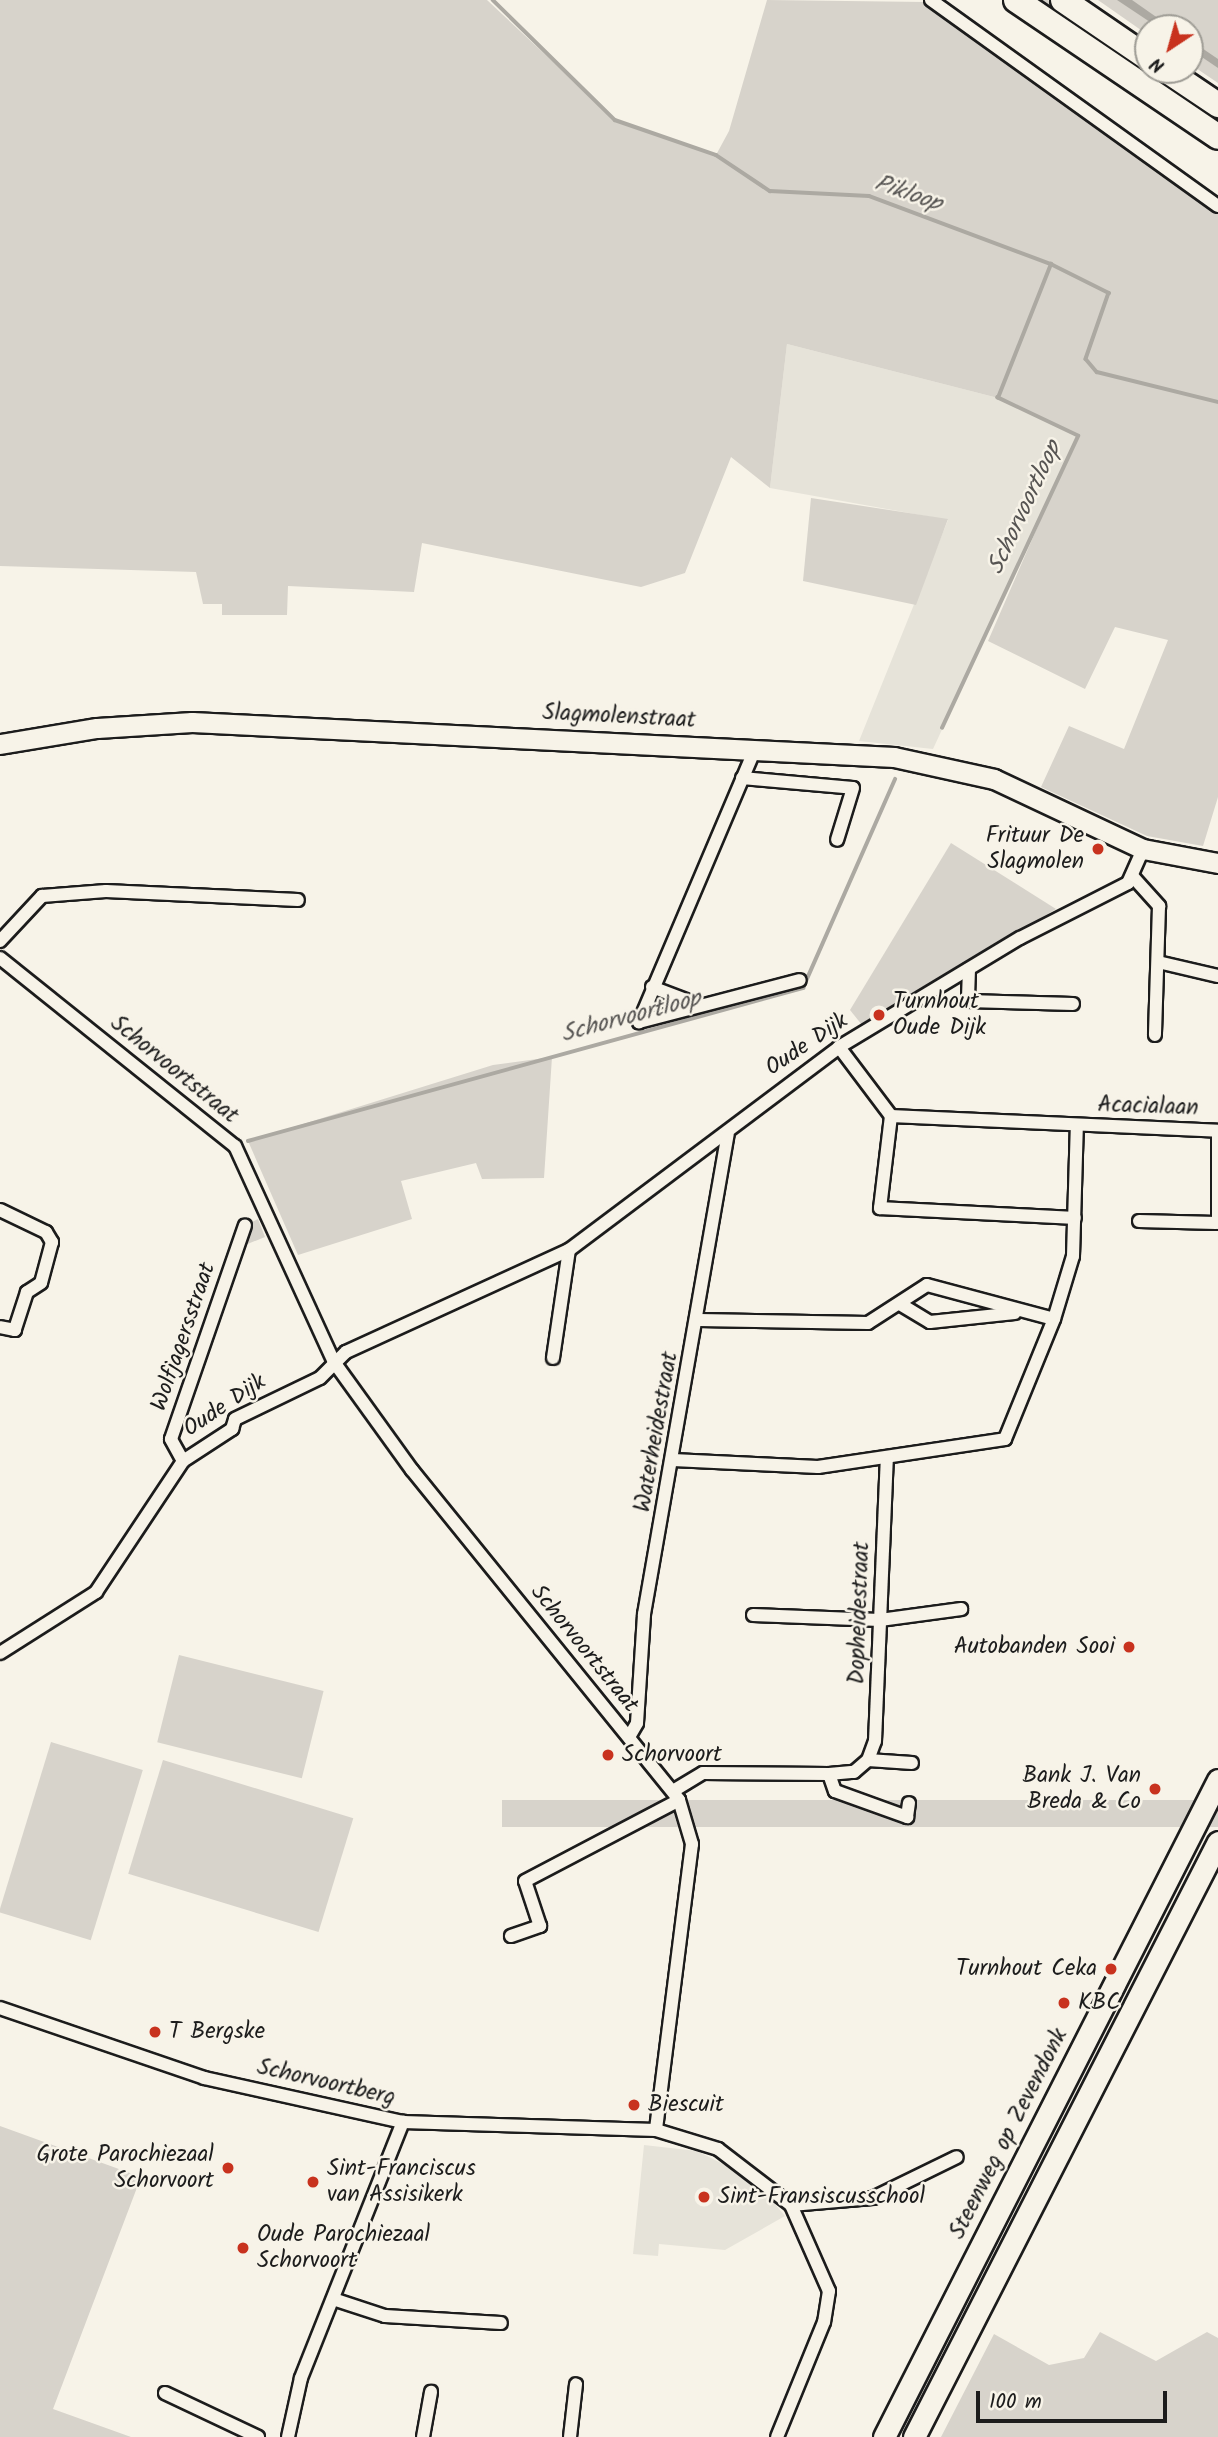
<!DOCTYPE html>
<style>
body{margin:0}
#map{position:relative;width:1218px;height:2437px;overflow:hidden;background:#f7f3e8;font-family:Kalam,sans-serif}
div>[style]{position:absolute}
.built>*{inset:0;background:#e6e3d9}
.green>*{inset:0;background:#d7d3cb;transform-origin:0 0}
.water>*{inset:0;background:#aca9a2}
.stream>*{height:3.5px;margin:-1.75px;padding:0 1.75px;transform-origin:1.75px;border-radius:1.75px;background:#aca9a2}
.roads{filter:drop-shadow(2px 0 #1c1c1c) drop-shadow(-2px 0 #1c1c1c) drop-shadow(0 2px #1c1c1c) drop-shadow(0 -2px #1c1c1c)}
.street>*{height:12px;margin:-6px;padding:0 6px;transform-origin:6px;border-radius:6px;background:#f7f3e8}
.secondary>*{height:19px;margin:-9.5px;padding:0 9.5px;transform-origin:9.5px;border-radius:9.5px;background:#f7f3e8}
.primary>*{height:21px;margin:-10.5px;padding:0 10.5px;transform-origin:10.5px;border-radius:10.5px;background:#f7f3e8}
.highway>*{height:24px;margin:-12px;padding:0 12px;transform-origin:12px;border-radius:12px;background:#f7f3e8}
.dots>*{width:19px;height:19px;translate:-50% -50%;box-sizing:border-box;border:4px solid #f7f3e8;border-radius:50%}
span{translate:-50% -50%;white-space:nowrap;text-align:center;line-height:1.15;-webkit-text-stroke:5px #f7f3e8;paint-order:stroke}
.street-label{font-size:23px;color:#1c1c1c}
.poi-label{font-size:23px;color:#1c1c1c}
.right{translate:-100% -50%;text-align:right}
.left{translate:0 -50%;text-align:left}
.water-label{font-size:24px;color:#565452;font-style:italic}
.north{position:absolute;left:1134px;top:14px;width:70px;height:70px;box-sizing:border-box;background:#f7f3e8;border:2px solid #9f9d96;border-radius:50%;rotate:216deg;font-size:19px;font-weight:700;line-height:28px;text-align:center;color:#1c1c1c}
.north::after{content:'';display:block;margin:auto;width:24px;height:32px;background:#c8321e;clip-path:polygon(50% 0,100% 100%,50% 72%,0 100%)}
.scale{position:absolute;left:976px;top:2391px;width:191px;height:32px;box-sizing:border-box;border:4px solid #1c1c1c;border-top:0;padding-left:9px;font-size:21px;line-height:24px;white-space:nowrap;color:#1c1c1c;-webkit-text-stroke:5px #f7f3e8;paint-order:stroke}
</style>
<div id="map">
<div class="built">
<i style="clip-path:polygon(787px 344px,998px 398px,1078px 436px,933px 749px,859px 741px,948px 520px,770px 488px)"></i>
<i style="clip-path:polygon(644px 2145px,697px 2151px,725px 2165px,763px 2190px,785px 2216px,725px 2250px,659px 2244px,658px 2256px,633px 2254px)"></i>
</div>
<div class="green">
<i style="clip-path:polygon(0 0,487px 0,615px 120px,716px 155px,729px 131px,767px 0,925px 2px,1218px 214px,1218px 797px,1203px 846px,1147px 836px,1041px 787px,1069px 726px,1124px 749px,1168px 640px,1115px 627px,1085px 689px,988px 641px,1077px 436px,998px 398px,787px 344px,770px 488px,731px 457px,685px 573px,641px 587px,422px 543px,414px 592px,288px 586px,287px 615px,222px 615px,222px 604px,203px 604px,196px 572px,0 566px)"></i>
<i style="clip-path:polygon(1035px 0,1048px 0,1218px 115px,1218px 123px)"></i>
<i style="clip-path:polygon(1098px 0,1218px 0,1218px 83px,1190px 64px,1190px 28px,1148px 28px,1148px 35px)"></i>
<i style="clip-path:polygon(811px 498px,948px 519px,916px 605px,803px 581px)"></i>
<i style="clip-path:polygon(951px 843px,1056px 909px,862px 1025px,850px 1010px)"></i>
<i style="clip-path:polygon(552px 1057px,544px 1178px,482px 1179px,476px 1163px,401px 1181px,412px 1219px,298px 1255px,248px 1141px,493px 1065px)"></i>
<i style="clip-path:polygon(258px 1219px,265px 1237px,245px 1245px,252px 1222px)"></i>
<i style="left:179px;top:1655px;width:149px;height:90px;rotate:14deg"></i>
<i style="left:51px;top:1742px;width:96px;height:178px;rotate:17deg"></i>
<i style="left:163px;top:1760px;width:199px;height:119px;rotate:17deg"></i>
<i style="left:1218px;top:1800px;width:27px;height:716px;rotate:90deg"></i>
<i style="clip-path:polygon(0 2126px,141px 2177px,53px 2409px,131px 2437px,0 2437px)"></i>
<i style="clip-path:polygon(1100px 2332px,1156px 2361px,1207px 2332px,1218px 2338px,1218px 2437px,941px 2437px,994px 2334px,1049px 2365px,1084px 2358px)"></i>
</div>
<div class="water">
<i style="clip-path:polygon(1117px 0,1132px 0,1172px 28px,1159px 28px)"></i>
<i style="clip-path:polygon(1190px 40px,1218px 59px,1218px 68px,1190px 49px)"></i>
</div>
<div class="stream">
<i style="left:493px;top:0;width:171px;rotate:44.5deg"></i>
<i style="left:615px;top:120px;width:107px;rotate:19.1deg"></i>
<i style="left:716px;top:155px;width:65px;rotate:33.7deg"></i>
<i style="left:770px;top:191px;width:99px;rotate:2.9deg"></i>
<i style="left:869px;top:196px;width:194px;rotate:20.5deg"></i>
<i style="left:1051px;top:264px;width:65px;rotate:26.6deg"></i>
<i style="left:1109px;top:293px;width:70px;rotate:109.2deg"></i>
<i style="left:1086px;top:359px;width:17px;rotate:50deg"></i>
<i style="left:1097px;top:372px;width:125px;rotate:13.9deg"></i>
<i style="left:942px;top:728px;width:322px;rotate:-65deg"></i>
<i style="left:1078px;top:436px;width:89px;rotate:-154.6deg"></i>
<i style="left:998px;top:398px;width:144px;rotate:-68.4deg"></i>
<i style="left:248px;top:1141px;width:576px;rotate:-15.41deg"></i>
<i style="left:803px;top:988px;width:228px;rotate:-66.2deg"></i>
</div>
<div class="roads">
<div class="street">
<i style="left:931px;top:0;width:353px;rotate:35.7deg"></i>
<i style="left:755px;top:749px;width:297px;rotate:113deg"></i>
<i style="left:639px;top:1022px;width:166px;rotate:-14.6deg"></i>
<i style="left:742px;top:778px;width:111px;rotate:5.1deg"></i>
<i style="left:853px;top:788px;width:54px;rotate:107.1deg"></i>
<i style="left:1134px;top:878px;width:38px;rotate:48deg"></i>
<i style="left:1159px;top:906px;width:129px;rotate:91.8deg"></i>
<i style="left:0;top:941px;width:62px;rotate:-47deg"></i>
<i style="left:42px;top:896px;width:64px;rotate:-4.5deg"></i>
<i style="left:106px;top:891px;width:192px;rotate:2.7deg"></i>
<i style="left:0;top:958px;width:301px;rotate:38.7deg"></i>
<i style="left:235px;top:1146px;width:238px;rotate:65.4deg"></i>
<i style="left:334px;top:1362px;width:133px;rotate:54.2deg"></i>
<i style="left:412px;top:1470px;width:424px;rotate:51deg"></i>
<i style="left:679px;top:1800px;width:46px;rotate:73.5deg"></i>
<i style="left:692px;top:1844px;width:288px;rotate:97.2deg"></i>
<i style="left:1158px;top:962px;width:62px;rotate:13.1deg"></i>
<i style="left:969px;top:969px;width:32px;rotate:92deg"></i>
<i style="left:968px;top:1001px;width:105px;rotate:1.6deg"></i>
<i style="left:652px;top:987px;width:36px;rotate:21deg"></i>
<i style="left:839px;top:1047px;width:86px;rotate:53deg"></i>
<i style="left:891px;top:1116px;width:93px;rotate:96.8deg"></i>
<i style="left:880px;top:1208px;width:195px;rotate:2.9deg"></i>
<i style="left:891px;top:1116px;width:327px;rotate:2.6deg"></i>
<i style="left:1218px;top:1133px;width:90px;rotate:90deg"></i>
<i style="left:0;top:1210px;width:51px;rotate:25.6deg"></i>
<i style="left:46px;top:1232px;width:12px;rotate:59deg"></i>
<i style="left:52px;top:1242px;width:42px;rotate:105deg"></i>
<i style="left:41px;top:1283px;width:17px;rotate:147deg"></i>
<i style="left:27px;top:1292px;width:40px;rotate:108deg"></i>
<i style="left:15px;top:1330px;width:15px;rotate:-169deg"></i>
<i style="left:1139px;top:1221px;width:77px;rotate:1.5deg"></i>
<i style="left:900px;top:1304px;width:35px;rotate:31deg"></i>
<i style="left:930px;top:1322px;width:85px;rotate:-6deg"></i>
<i style="left:699px;top:1320px;width:169px;rotate:1deg"></i>
<i style="left:868px;top:1323px;width:70px;rotate:-32.8deg"></i>
<i style="left:927px;top:1285px;width:131px;rotate:15deg"></i>
<i style="left:553px;top:1358px;width:109px;rotate:-81.6deg"></i>
<i style="left:673px;top:1460px;width:145px;rotate:2.8deg"></i>
<i style="left:818px;top:1467px;width:189px;rotate:-8.5deg"></i>
<i style="left:1005px;top:1439px;width:130px;rotate:-67.8deg"></i>
<i style="left:1054px;top:1319px;width:66px;rotate:-73.2deg"></i>
<i style="left:1073px;top:1256px;width:131px;rotate:-88.3deg"></i>
<i style="left:183px;top:1461px;width:25px;rotate:-119deg"></i>
<i style="left:171px;top:1439px;width:226px;rotate:-70.9deg"></i>
<i style="left:753px;top:1615px;width:127px;rotate:2.3deg"></i>
<i style="left:880px;top:1620px;width:82px;rotate:-7.7deg"></i>
<i style="left:0;top:1653px;width:114px;rotate:-32.4deg"></i>
<i style="left:96px;top:1592px;width:157px;rotate:-56.4deg"></i>
<i style="left:183px;top:1461px;width:59px;rotate:-33.1deg"></i>
<i style="left:232px;top:1429px;width:10px;rotate:-73deg"></i>
<i style="left:235px;top:1419px;width:94px;rotate:-25.8deg"></i>
<i style="left:320px;top:1378px;width:37px;rotate:-45deg"></i>
<i style="left:346px;top:1352px;width:245px;rotate:-24.6deg"></i>
<i style="left:569px;top:1250px;width:338px;rotate:-36.9deg"></i>
<i style="left:839px;top:1047px;width:211px;rotate:-31.1deg"></i>
<i style="left:1020px;top:938px;width:121px;rotate:-27deg"></i>
<i style="left:1128px;top:883px;width:37px;rotate:-66deg"></i>
<i style="left:629px;top:1737px;width:16px;rotate:-60deg"></i>
<i style="left:637px;top:1723px;width:109px;rotate:-86.3deg"></i>
<i style="left:644px;top:1614px;width:487px;rotate:-80.1deg"></i>
<i style="left:868px;top:1760px;width:44px;rotate:3.9deg"></i>
<i style="left:829px;top:1774px;width:18px;rotate:71deg"></i>
<i style="left:835px;top:1791px;width:77px;rotate:19.9deg"></i>
<i style="left:907px;top:1817px;width:14px;rotate:-82deg"></i>
<i style="left:673px;top:1791px;width:35px;rotate:-31deg"></i>
<i style="left:703px;top:1773px;width:126px;rotate:0.5deg"></i>
<i style="left:829px;top:1774px;width:25px;rotate:-5deg"></i>
<i style="left:854px;top:1772px;width:18px;rotate:-41deg"></i>
<i style="left:868px;top:1760px;width:20px;rotate:-70deg"></i>
<i style="left:875px;top:1741px;width:282px;rotate:-87.6deg"></i>
<i style="left:511px;top:1936px;width:31px;rotate:-19deg"></i>
<i style="left:540px;top:1926px;width:47px;rotate:-108.4deg"></i>
<i style="left:525px;top:1881px;width:174px;rotate:-27.7deg"></i>
<i style="left:0;top:2008px;width:216px;rotate:18.9deg"></i>
<i style="left:204px;top:2078px;width:204px;rotate:12.5deg"></i>
<i style="left:403px;top:2122px;width:253px;rotate:1.8deg"></i>
<i style="left:656px;top:2130px;width:65px;rotate:17deg"></i>
<i style="left:718px;top:2149px;width:92px;rotate:37.5deg"></i>
<i style="left:791px;top:2205px;width:94px;rotate:66.2deg"></i>
<i style="left:829px;top:2291px;width:31px;rotate:99deg"></i>
<i style="left:824px;top:2322px;width:124px;rotate:112.2deg"></i>
<i style="left:791px;top:2205px;width:82px;rotate:-4.9deg"></i>
<i style="left:873px;top:2198px;width:93px;rotate:-26deg"></i>
<i style="left:333px;top:2299px;width:55px;rotate:18.1deg"></i>
<i style="left:385px;top:2316px;width:116px;rotate:3.5deg"></i>
<i style="left:165px;top:2393px;width:103px;rotate:25.3deg"></i>
<i style="left:288px;top:2437px;width:60px;rotate:-77.6deg"></i>
<i style="left:301px;top:2378px;width:276px;rotate:-68.3deg"></i>
<i style="left:423px;top:2437px;width:46px;rotate:-79.9deg"></i>
<i style="left:570px;top:2437px;width:53px;rotate:-83.5deg"></i>
</div>
<div class="secondary">
<i style="left:0;top:744px;width:98px;rotate:-9.4deg"></i>
<i style="left:97px;top:728px;width:95px;rotate:-3.6deg"></i>
<i style="left:192px;top:722px;width:703px;rotate:2.85deg"></i>
<i style="left:894px;top:757px;width:102px;rotate:12.4deg"></i>
<i style="left:994px;top:779px;width:165px;rotate:25.2deg"></i>
<i style="left:1143px;top:849px;width:76px;rotate:10.6deg"></i>
</div>
<div class="primary">
<i style="left:884px;top:2437px;width:737px;rotate:-63.05deg"></i>
<i style="left:914px;top:2437px;width:668px;rotate:-62.94deg"></i>
</div>
<div class="highway">
<i style="left:1016px;top:0;width:244px;rotate:34.1deg"></i>
<i style="left:1063px;top:0;width:103px;rotate:34.3deg"></i>
<i style="left:1166px;top:70px;width:63px;rotate:33.9deg"></i>
</div>
</div>
<div class="dots">
<i style="left:1098px;top:849px;background:#c8321e"></i>
<i style="left:879px;top:1015px;background:#c8321e"></i>
<i style="left:1129px;top:1647px;background:#c8321e"></i>
<i style="left:608px;top:1755px;background:#c8321e"></i>
<i style="left:1155px;top:1789px;background:#c8321e"></i>
<i style="left:1111px;top:1969px;background:#c8321e"></i>
<i style="left:1064px;top:2003px;background:#c8321e"></i>
<i style="left:155px;top:2032px;background:#c8321e"></i>
<i style="left:634px;top:2105px;background:#c8321e"></i>
<i style="left:228px;top:2168px;background:#c8321e"></i>
<i style="left:313px;top:2182px;background:#c8321e"></i>
<i style="left:704px;top:2197px;background:#c8321e"></i>
<i style="left:243px;top:2248px;background:#c8321e"></i>
</div>
<div class="street-label">
<span style="left:619px;top:717px;rotate:3deg">Slagmolenstraat</span>
<span style="left:807px;top:1045px;rotate:-34deg">Oude Dijk</span>
<span style="left:174px;top:1070px;rotate:39deg">Schorvoortstraat</span>
<span style="left:1148px;top:1107px;rotate:2deg">Acacialaan</span>
<span style="left:184px;top:1337px;rotate:-71deg">Wolfjagersstraat</span>
<span style="left:225px;top:1406px;rotate:-34deg">Oude Dijk</span>
<span style="left:657px;top:1432px;rotate:-80deg">Waterheidestraat</span>
<span style="left:860px;top:1613px;rotate:-88deg">Dopheidestraat</span>
<span style="left:584px;top:1649px;rotate:51deg">Schorvoortstraat</span>
<span style="left:326px;top:2083px;rotate:13deg">Schorvoortberg</span>
<span style="left:1009px;top:2134px;rotate:-63deg">Steenweg op Zevendonk</span>
</div>
<div class="poi-label">
<span class="right" style="left:1084px;top:849px">Frituur De<br>Slagmolen</span>
<span class="left" style="left:893px;top:1015px">Turnhout<br>Oude Dijk</span>
<span class="right" style="left:1115px;top:1647px">Autobanden Sooi</span>
<span class="left" style="left:622px;top:1755px">Schorvoort</span>
<span class="right" style="left:1141px;top:1789px">Bank J. Van<br>Breda &amp; Co</span>
<span class="right" style="left:1097px;top:1969px">Turnhout Ceka</span>
<span class="left" style="left:1078px;top:2003px">KBC</span>
<span class="left" style="left:169px;top:2032px">T Bergske</span>
<span class="left" style="left:648px;top:2105px">Biescuit</span>
<span class="right" style="left:214px;top:2168px">Grote Parochiezaal<br>Schorvoort</span>
<span class="left" style="left:327px;top:2182px">Sint-Franciscus<br>van Assisikerk</span>
<span class="left" style="left:718px;top:2197px">Sint-Fransiscusschool</span>
<span class="left" style="left:257px;top:2248px">Oude Parochiezaal<br>Schorvoort</span>
</div>
<div class="water-label">
<span style="left:908px;top:194px;rotate:19deg">Pikloop</span>
<span style="left:1025px;top:508px;rotate:-65deg">Schorvoortloop</span>
<span style="left:631px;top:1017px;rotate:-15deg">Schorvoortloop</span>
</div>
<div class="north">N</div>
<div class="scale">100 m</div>
</div>
